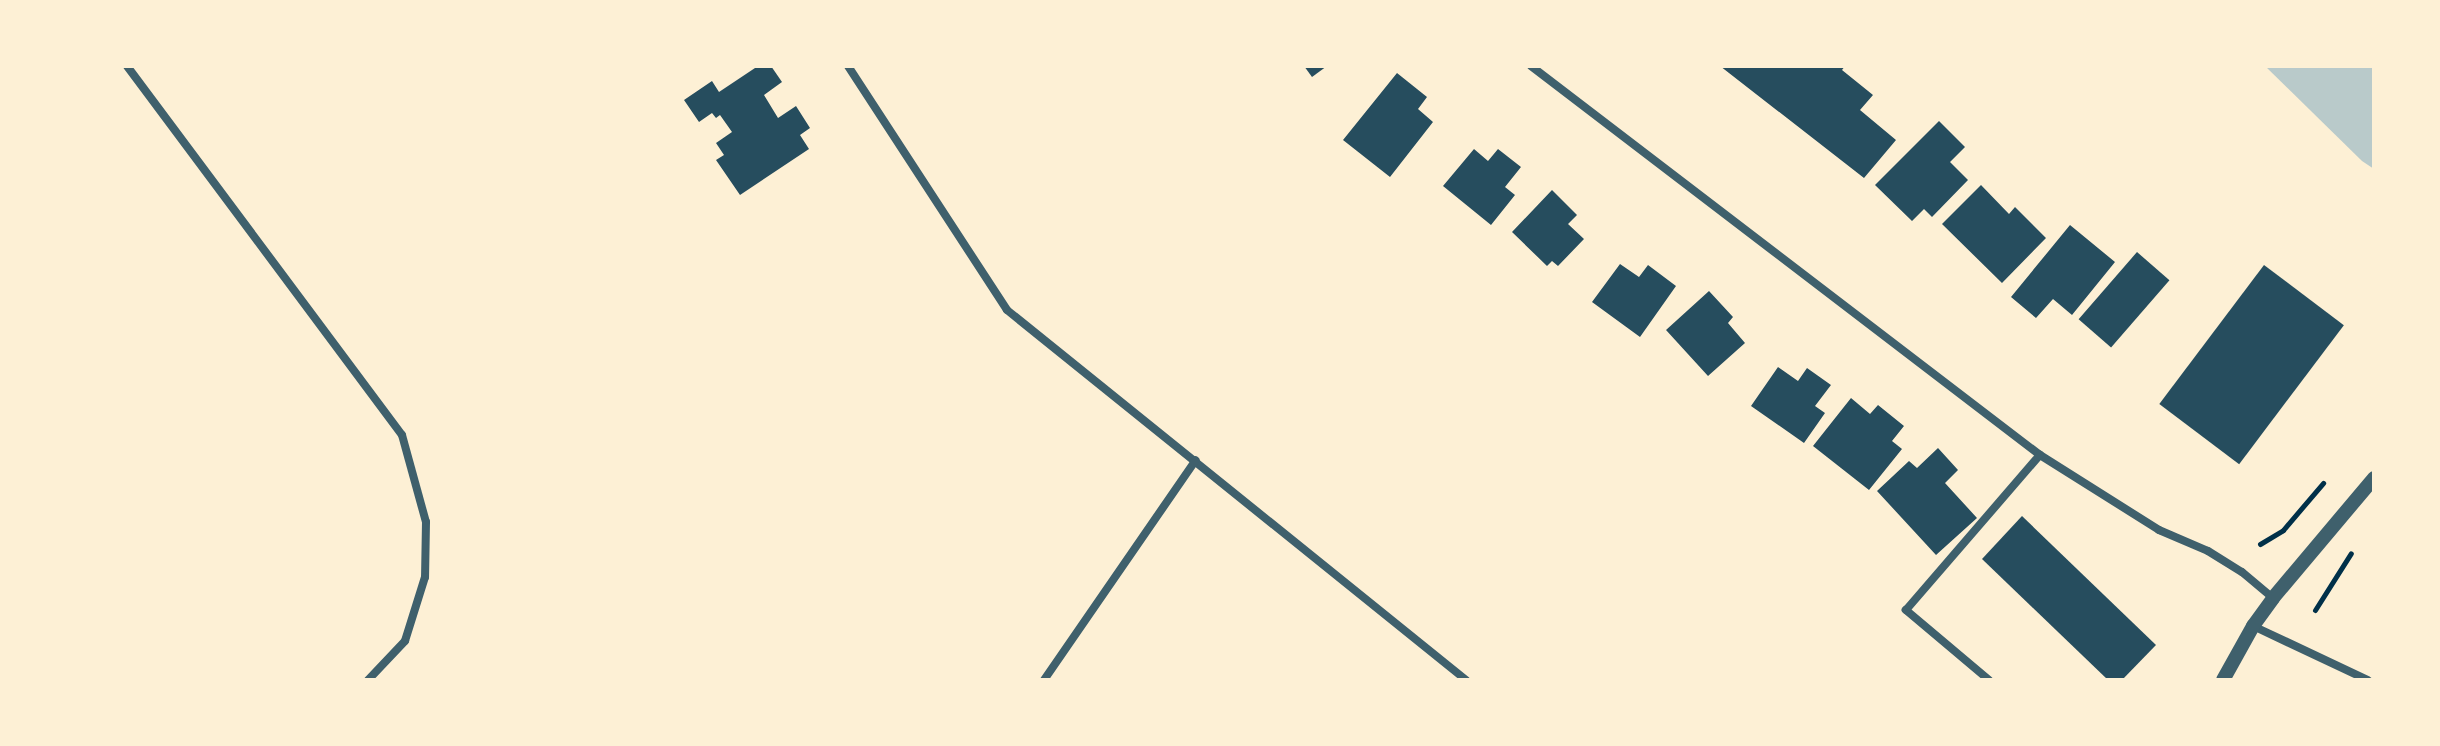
<!DOCTYPE html>
<style>
body{margin:0}
#map{position:relative;width:2440px;height:746px;overflow:hidden;background:#fdf0d5;font-family:"Space Grotesk",sans-serif}
div>[style]{position:absolute}
.green>*{inset:0;background:#b9caca}
.building>*{inset:0;background:#264d5e;transform-origin:0 0}
.path>*{height:5px;margin:-2.5px;padding:0 2.5px;transform-origin:2.5px;border-radius:2.5px;background:#003049}
.minor>*{height:8px;margin:-4px;padding:0 4px;transform-origin:4px;border-radius:4px;background:#3f606c}
.tertiary>*{height:14px;margin:-7px;padding:0 7px;transform-origin:7px;border-radius:7px;background:#3f606c}
span{translate:-50% -50%;white-space:nowrap;text-align:center;line-height:1.15;-webkit-text-stroke:8px #fdf0d5;paint-order:stroke}
.frame{position:absolute;inset:0;border:68px solid #fdf0d5;pointer-events:none}
</style>
<div id="map">
<div class="green">
<i style="clip-path:polygon(2265px 66px,2374px 66px,2374px 169px,2362px 161px)"></i>
</div>
<div class="building">
<i style="clip-path:polygon(758px 66px,771px 66px,782px 82px,764px 95px,778px 118px,796px 106px,810px 128px,800px 135px,809px 149px,740px 195px,716px 160px,724px 155px,716px 143px,732px 132px,720px 115px,716px 118px,712px 113px,699px 122px,684px 100px,712px 81px,719px 92px)"></i>
<i style="clip-path:polygon(1304px 66px,1327px 66px,1312px 77px)"></i>
<i style="clip-path:polygon(1720px 66px,1845px 66px,1842px 70px,1873px 95px,1860px 110px,1896px 140px,1864px 178px)"></i>
<i style="clip-path:polygon(1397px 73px,1427px 97px,1418px 109px,1433px 122px,1390px 177px,1343px 140px)"></i>
<i style="clip-path:polygon(1939px 121px,1965px 147px,1950px 162px,1968px 180px,1932px 217px,1924px 209px,1912px 221px,1875px 185px)"></i>
<i style="clip-path:polygon(1474px 149px,1488px 161px,1498px 149px,1521px 167px,1505px 187px,1515px 195px,1491px 225px,1443px 186px)"></i>
<i style="clip-path:polygon(1981px 185px,2009px 214px,2015px 207px,2046px 238px,2002px 283px,1942px 224px)"></i>
<i style="clip-path:polygon(1552px 190px,1577px 215px,1568px 224px,1584px 239px,1558px 266px,1552px 261px,1547px 266px,1512px 232px)"></i>
<i style="clip-path:polygon(2070px 225px,2115px 262px,2072px 315px,2053px 299px,2036px 318px,2011px 297px)"></i>
<i style="left:2137px;top:252px;width:43px;height:89px;rotate:41deg"></i>
<i style="clip-path:polygon(1620px 264px,1639px 277px,1648px 265px,1676px 286px,1640px 337px,1592px 302px)"></i>
<i style="left:2264px;top:265px;width:100px;height:174px;rotate:37deg"></i>
<i style="clip-path:polygon(1709px 291px,1733px 317px,1728px 323px,1745px 343px,1708px 376px,1666px 330px)"></i>
<i style="clip-path:polygon(1778px 367px,1798px 381px,1807px 368px,1831px 385px,1815px 406px,1825px 413px,1804px 443px,1751px 406px)"></i>
<i style="clip-path:polygon(1851px 398px,1870px 414px,1878px 405px,1904px 426px,1892px 441px,1902px 449px,1869px 490px,1813px 446px)"></i>
<i style="clip-path:polygon(1938px 448px,1958px 470px,1945px 483px,1977px 518px,1936px 555px,1877px 491px,1909px 461px,1917px 468px)"></i>
<i style="clip-path:polygon(2022px 516px,2156px 645px,2122px 680px,2108px 680px,1982px 559px)"></i>
</div>
<div class="path">
<i style="left:2260px;top:544px;width:27px;rotate:-31deg"></i>
<i style="left:2283px;top:530px;width:62px;rotate:-49.6deg"></i>
<i style="left:2315px;top:610px;width:67px;rotate:-57.7deg"></i>
</div>
<div class="minor">
<i style="left:127px;top:66px;width:460px;rotate:53.3deg"></i>
<i style="left:402px;top:435px;width:90px;rotate:74.6deg"></i>
<i style="left:426px;top:522px;width:55px;rotate:91deg"></i>
<i style="left:425px;top:577px;width:67px;rotate:107.4deg"></i>
<i style="left:405px;top:641px;width:54px;rotate:133.5deg"></i>
<i style="left:848px;top:66px;width:291px;rotate:56.9deg"></i>
<i style="left:1007px;top:310px;width:590px;rotate:38.87deg"></i>
<i style="left:1531px;top:66px;width:641px;rotate:37.39deg"></i>
<i style="left:2040px;top:455px;width:141px;rotate:32.2deg"></i>
<i style="left:2159px;top:530px;width:53px;rotate:23.2deg"></i>
<i style="left:2208px;top:551px;width:40px;rotate:32deg"></i>
<i style="left:2242px;top:572px;width:40px;rotate:40deg"></i>
<i style="left:2253px;top:626px;width:127px;rotate:25.2deg"></i>
<i style="left:1044px;top:680px;width:267px;rotate:-55.4deg"></i>
<i style="left:1989px;top:680px;width:109px;rotate:-139.9deg"></i>
<i style="left:1906px;top:610px;width:205px;rotate:-49.2deg"></i>
</div>
<div class="tertiary">
<i style="left:2223px;top:680px;width:62px;rotate:-60.9deg"></i>
<i style="left:2253px;top:626px;width:34px;rotate:-54deg"></i>
<i style="left:2273px;top:598px;width:157px;rotate:-49.9deg"></i>
</div>
<div class="frame"></div>
</div>
